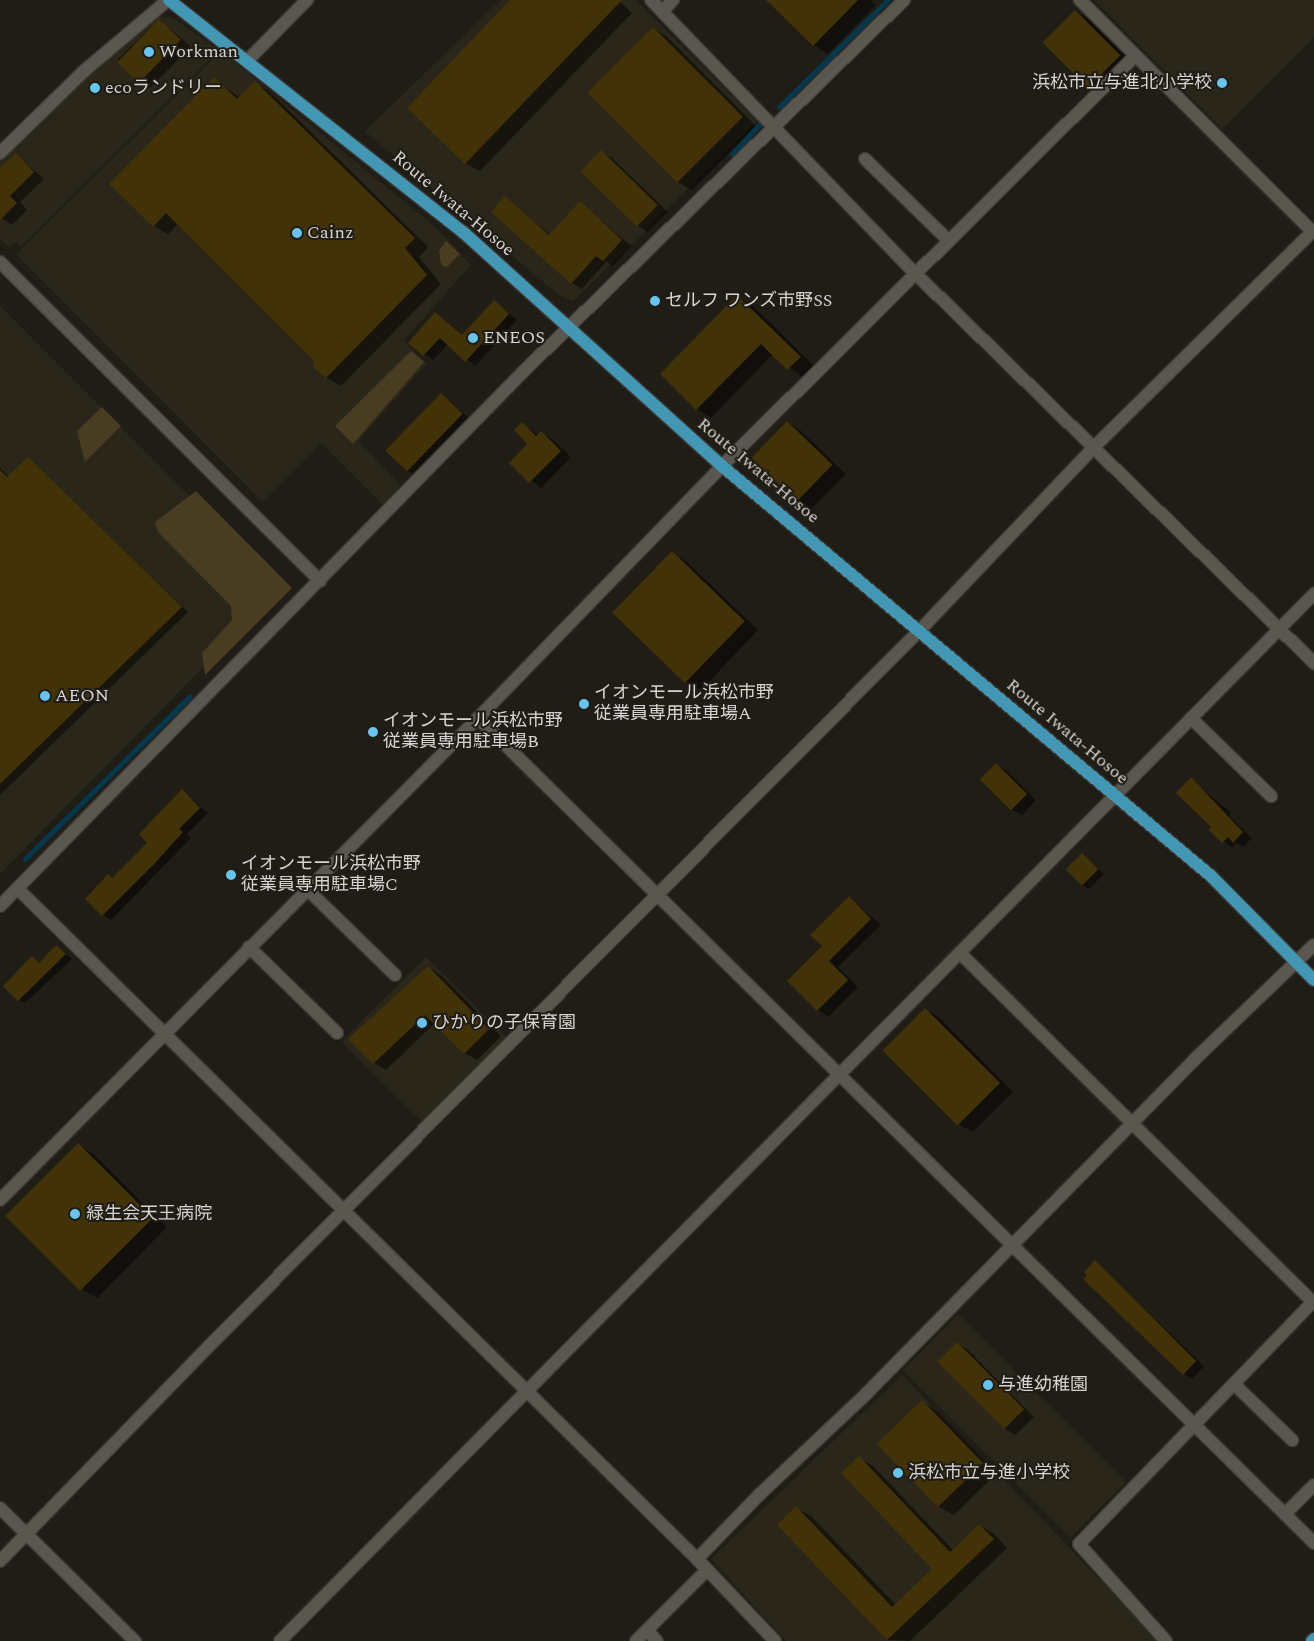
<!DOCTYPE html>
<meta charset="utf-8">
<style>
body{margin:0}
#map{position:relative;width:1314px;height:1641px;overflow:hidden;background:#201d16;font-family:Spectral,"Noto Sans JP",serif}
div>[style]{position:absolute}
.built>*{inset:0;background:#2b261a;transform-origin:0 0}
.green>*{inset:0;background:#493d21}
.shadow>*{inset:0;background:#0007}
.stream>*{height:4.5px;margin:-2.25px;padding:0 2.25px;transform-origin:2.25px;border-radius:2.25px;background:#04384c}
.building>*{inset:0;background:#423207;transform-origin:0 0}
.roads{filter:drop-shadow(1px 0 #3b3834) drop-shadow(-1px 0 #3b3834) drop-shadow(0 1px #3b3834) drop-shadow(0 -1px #3b3834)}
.minor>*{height:12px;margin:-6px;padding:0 6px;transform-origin:6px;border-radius:6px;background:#5a574f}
.major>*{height:12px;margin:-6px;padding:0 6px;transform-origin:6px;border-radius:6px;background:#4297b5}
.dots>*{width:14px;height:14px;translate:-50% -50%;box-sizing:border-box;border:2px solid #201d16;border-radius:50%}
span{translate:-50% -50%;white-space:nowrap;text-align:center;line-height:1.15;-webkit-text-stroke:4px #201d16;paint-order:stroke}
.poi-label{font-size:18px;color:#d6d4d0}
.left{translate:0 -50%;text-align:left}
.right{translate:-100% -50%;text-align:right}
.street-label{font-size:18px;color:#d6d4d0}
</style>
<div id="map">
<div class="built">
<i style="clip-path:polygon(501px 0,636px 0,757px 121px,573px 301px,560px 296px,365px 131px)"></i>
<i style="clip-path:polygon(1094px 0,1314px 0,1314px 37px,1222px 129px)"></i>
<i style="clip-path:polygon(158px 16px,171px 17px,219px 50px,21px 247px,16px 242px,10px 248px,0 239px,0 162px,57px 104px)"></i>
<i style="clip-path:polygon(221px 51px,435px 227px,471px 265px,403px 341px,427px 363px,358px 441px,401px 485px,383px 505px,321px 443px,262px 501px,16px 254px)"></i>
<i style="clip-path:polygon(0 306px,281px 588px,0 874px)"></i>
<i style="left:426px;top:957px;width:114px;height:119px;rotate:45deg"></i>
<i style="left:958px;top:1315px;width:237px;height:78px;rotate:45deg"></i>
<i style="clip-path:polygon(902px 1375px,1036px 1513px,1159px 1641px,786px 1641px,711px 1559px)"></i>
</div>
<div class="green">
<i style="clip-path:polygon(446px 241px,460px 254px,447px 267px,441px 265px,439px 251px)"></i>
<i style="clip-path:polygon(411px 351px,424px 362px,353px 444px,335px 426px)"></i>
<i style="clip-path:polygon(102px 407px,121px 426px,85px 462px,77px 431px)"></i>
<i style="clip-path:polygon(196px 491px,292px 588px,205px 675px,202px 653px,232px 620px,231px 606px,158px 532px,155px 522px)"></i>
</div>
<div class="shadow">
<i style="clip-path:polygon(512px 0,618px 0,632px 13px,480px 171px,465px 163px)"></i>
<i style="clip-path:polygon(767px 0,870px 0,876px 5px,828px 54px,814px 45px)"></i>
<i style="clip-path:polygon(1075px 11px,1089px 19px,1134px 64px,1103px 95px,1089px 87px)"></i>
<i style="clip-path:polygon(159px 20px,191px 47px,150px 88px,117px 60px)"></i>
<i style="clip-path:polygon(653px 28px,667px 37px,756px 126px,692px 190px,677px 182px,588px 92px)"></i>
<i style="clip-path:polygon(214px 79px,240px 98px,255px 83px,269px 91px,428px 247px,419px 257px,441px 284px,341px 386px,326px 377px,316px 361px,178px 224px,168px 234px,154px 226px)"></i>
<i style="clip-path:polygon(601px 152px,612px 158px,668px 212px,648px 232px,638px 226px)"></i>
<i style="clip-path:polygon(16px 155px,44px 179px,20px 202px,27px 210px,12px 225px,0 217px,0 170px)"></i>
<i style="clip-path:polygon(505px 198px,551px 235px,580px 203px,631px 246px,613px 266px,606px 262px,582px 289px,572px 283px)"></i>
<i style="clip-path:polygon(738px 297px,752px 305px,814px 366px,803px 378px,773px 354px,711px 418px,697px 409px,661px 374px)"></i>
<i style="clip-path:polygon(494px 302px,517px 320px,475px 366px,448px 344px,433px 360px,410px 343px,436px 314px,463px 336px)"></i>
<i style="clip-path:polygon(441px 395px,473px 421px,418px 477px,407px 470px)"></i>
<i style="clip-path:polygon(787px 422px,801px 431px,846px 474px,811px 509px,797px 501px)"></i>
<i style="clip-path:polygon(522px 424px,538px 435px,541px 433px,552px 439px,571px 457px,541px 488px,510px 463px,529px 444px)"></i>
<i style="clip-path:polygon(28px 459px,188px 612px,0 795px,0 468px,9px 477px)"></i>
<i style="clip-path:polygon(672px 553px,686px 561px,758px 630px,701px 690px,686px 682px,614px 613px)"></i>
<i style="clip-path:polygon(996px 764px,1007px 771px,1036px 800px,1022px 815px,1011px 809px)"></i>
<i style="clip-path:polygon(1191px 779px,1231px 813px,1229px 816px,1252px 838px,1243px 847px,1236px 843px,1232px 848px,1210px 830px,1213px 827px)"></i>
<i style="clip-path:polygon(182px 791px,208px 813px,187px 834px,191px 838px,111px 920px,103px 915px,86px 899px,109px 876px,114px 879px,149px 843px)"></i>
<i style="clip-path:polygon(1082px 855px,1104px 874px,1089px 889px,1082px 885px)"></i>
<i style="clip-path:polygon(849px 898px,881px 925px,838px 967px,858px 987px,828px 1017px,818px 1010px,823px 946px)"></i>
<i style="clip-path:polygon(56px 947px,72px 959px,25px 1003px,19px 1000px,32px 958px,41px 963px)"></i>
<i style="clip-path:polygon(428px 967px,441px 975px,501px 1036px,477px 1060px,465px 1053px,435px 1023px,386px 1070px,373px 1062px)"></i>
<i style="clip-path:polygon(926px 1010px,940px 1018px,1013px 1092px,973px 1132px,958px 1124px)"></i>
<i style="clip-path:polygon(78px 1145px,92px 1153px,167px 1227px,97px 1298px,83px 1290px)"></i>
<i style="clip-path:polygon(1095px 1262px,1204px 1366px,1192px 1379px,1184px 1374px,1088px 1275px)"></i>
<i style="clip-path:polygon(958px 1344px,968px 1350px,1034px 1417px,1015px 1435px,1005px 1429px)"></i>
<i style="clip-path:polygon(922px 1402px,936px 1410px,997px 1473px,954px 1515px,939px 1507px)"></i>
<i style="clip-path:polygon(859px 1458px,873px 1466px,953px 1550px,979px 1525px,994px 1534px,1007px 1548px,910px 1641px,888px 1640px,779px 1525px,796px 1508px,811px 1516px,896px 1605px,934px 1569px)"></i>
</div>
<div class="stream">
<i style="left:779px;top:107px;width:153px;rotate:-44.5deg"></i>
<i style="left:732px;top:154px;width:40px;rotate:-47deg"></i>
<i style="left:25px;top:859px;width:231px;rotate:-44.6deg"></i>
</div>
<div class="building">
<i style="clip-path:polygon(510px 0,622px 0,465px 164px,407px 108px)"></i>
<i style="clip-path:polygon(766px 0,858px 0,813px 46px)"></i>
<i style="left:1075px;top:10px;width:64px;height:46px;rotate:45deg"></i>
<i style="left:159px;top:19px;width:30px;height:60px;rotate:44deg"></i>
<i style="left:653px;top:27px;width:127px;height:93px;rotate:45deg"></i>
<i style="clip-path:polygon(214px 77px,237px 99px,255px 81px,415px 238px,405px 248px,427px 275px,326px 378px,313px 367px,314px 361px,166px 213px,153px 227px,109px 184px)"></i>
<i style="left:601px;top:150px;width:79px;height:30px;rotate:44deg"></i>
<i style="clip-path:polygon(16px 153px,34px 172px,10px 196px,17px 203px,0 220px,0 168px)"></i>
<i style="clip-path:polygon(505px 196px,549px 235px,580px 201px,622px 240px,603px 261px,596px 256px,571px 284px,491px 212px)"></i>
<i style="clip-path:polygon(737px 295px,801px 357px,787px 370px,761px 344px,696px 410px,660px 374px)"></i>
<i style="clip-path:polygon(494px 300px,509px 314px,465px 362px,440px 338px,423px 356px,408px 343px,435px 312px,462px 335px)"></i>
<i style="left:441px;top:393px;width:30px;height:80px;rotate:44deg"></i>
<i style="left:787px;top:421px;width:63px;height:51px;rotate:44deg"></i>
<i style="clip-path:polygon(522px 422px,536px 436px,541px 431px,561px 451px,529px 483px,509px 463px,527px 444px,514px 430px)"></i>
<i style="clip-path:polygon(28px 457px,182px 607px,0 784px,0 470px,7px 477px)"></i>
<i style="left:672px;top:551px;width:101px;height:86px;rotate:44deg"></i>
<i style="left:996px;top:763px;width:44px;height:23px;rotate:45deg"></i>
<i style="clip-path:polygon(1191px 777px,1243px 832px,1233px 843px,1228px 837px,1222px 843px,1209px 830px,1211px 827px,1176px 793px)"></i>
<i style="clip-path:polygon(182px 789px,200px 808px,179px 829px,183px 832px,156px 862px,102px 916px,85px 899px,108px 874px,112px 878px,147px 843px,139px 834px)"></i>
<i style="left:1082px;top:853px;width:23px;height:23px;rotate:45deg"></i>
<i style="clip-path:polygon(849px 896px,871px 919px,829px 961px,848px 980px,817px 1011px,787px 981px,822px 946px,810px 935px)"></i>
<i style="clip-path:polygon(56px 945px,66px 954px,18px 1001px,3px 986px,32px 956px,39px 963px)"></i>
<i style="clip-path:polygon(428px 966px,489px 1029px,464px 1054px,425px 1015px,373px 1064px,348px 1039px)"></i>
<i style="left:925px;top:1008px;width:106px;height:60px;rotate:45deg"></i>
<i style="left:78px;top:1143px;width:106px;height:103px;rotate:45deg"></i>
<i style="clip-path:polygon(1095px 1260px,1196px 1361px,1183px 1375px,1083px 1279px,1087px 1275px,1084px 1272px)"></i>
<i style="left:957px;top:1342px;width:95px;height:28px;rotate:45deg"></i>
<i style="left:922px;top:1400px;width:88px;height:63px;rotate:46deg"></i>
<i style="clip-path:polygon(859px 1456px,950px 1552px,979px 1524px,994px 1539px,887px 1640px,777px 1525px,796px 1506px,892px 1607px,932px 1569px,841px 1473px)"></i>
</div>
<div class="roads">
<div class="minor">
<i style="left:651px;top:0;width:381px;rotate:46deg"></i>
<i style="left:916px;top:274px;width:557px;rotate:44.34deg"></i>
<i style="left:1080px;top:0;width:330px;rotate:44.9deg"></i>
<i style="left:663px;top:11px;width:15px;rotate:-48deg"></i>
<i style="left:247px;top:61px;width:86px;rotate:-45.5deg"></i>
<i style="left:0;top:153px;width:117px;rotate:-44.3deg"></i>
<i style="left:84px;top:71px;width:110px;rotate:-40.2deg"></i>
<i style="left:865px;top:159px;width:117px;rotate:44.3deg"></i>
<i style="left:0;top:262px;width:452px;rotate:44.9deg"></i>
<i style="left:478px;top:718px;width:1175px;rotate:44.62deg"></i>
<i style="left:1191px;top:718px;width:112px;rotate:44.3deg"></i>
<i style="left:18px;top:889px;width:954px;rotate:44.62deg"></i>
<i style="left:697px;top:1559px;width:113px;rotate:46.4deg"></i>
<i style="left:307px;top:889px;width:123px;rotate:44.3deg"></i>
<i style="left:0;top:906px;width:746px;rotate:-45.6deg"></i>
<i style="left:522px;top:373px;width:534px;rotate:-44.32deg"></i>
<i style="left:249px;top:947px;width:123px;rotate:44.3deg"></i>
<i style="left:960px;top:953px;width:498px;rotate:44.7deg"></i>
<i style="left:0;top:1200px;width:679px;rotate:-45.24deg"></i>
<i style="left:478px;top:718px;width:351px;rotate:-45.9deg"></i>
<i style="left:722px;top:466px;width:583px;rotate:-44.79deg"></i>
<i style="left:1234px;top:1384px;width:81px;rotate:44deg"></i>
<i style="left:0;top:1508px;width:190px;rotate:44.6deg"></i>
<i style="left:1285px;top:1514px;width:41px;rotate:-45deg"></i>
<i style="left:697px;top:1559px;width:91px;rotate:-45.9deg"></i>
<i style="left:760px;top:1494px;width:147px;rotate:-43.3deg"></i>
<i style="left:867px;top:1393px;width:467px;rotate:-45.5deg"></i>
<i style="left:1194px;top:1060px;width:166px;rotate:-43.8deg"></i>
<i style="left:0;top:1561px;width:298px;rotate:-45.8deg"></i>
<i style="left:208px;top:1347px;width:1010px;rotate:-45.2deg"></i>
<i style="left:920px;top:630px;width:253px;rotate:-46.4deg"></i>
<i style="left:1094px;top:447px;width:309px;rotate:-44.6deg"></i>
<i style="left:647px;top:1630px;width:15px;rotate:48deg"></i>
<i style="left:280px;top:1641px;width:1472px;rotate:-45.36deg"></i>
<i style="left:636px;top:1641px;width:100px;rotate:-45deg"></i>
<i style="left:1166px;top:1641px;width:130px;rotate:-131.9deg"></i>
<i style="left:1079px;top:1544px;width:338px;rotate:-46deg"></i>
</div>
<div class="major">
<i style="left:169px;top:0;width:375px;rotate:38.3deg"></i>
<i style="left:463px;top:232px;width:349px;rotate:42.1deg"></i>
<i style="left:722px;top:466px;width:638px;rotate:39.98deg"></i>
<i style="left:1211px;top:876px;width:146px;rotate:45.3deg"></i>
<i style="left:1312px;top:1641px;width:3px;rotate:-45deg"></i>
</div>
</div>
<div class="dots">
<i style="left:149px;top:52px;background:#66c4ef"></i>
<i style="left:1222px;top:83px;background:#66c4ef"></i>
<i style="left:95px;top:88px;background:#66c4ef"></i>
<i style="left:297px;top:233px;background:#66c4ef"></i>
<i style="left:655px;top:301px;background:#66c4ef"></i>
<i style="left:473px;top:338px;background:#66c4ef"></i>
<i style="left:45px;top:696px;background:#66c4ef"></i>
<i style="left:584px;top:704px;background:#66c4ef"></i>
<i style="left:373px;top:732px;background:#66c4ef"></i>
<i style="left:231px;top:875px;background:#66c4ef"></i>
<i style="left:422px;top:1023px;background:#66c4ef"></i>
<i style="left:75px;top:1214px;background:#66c4ef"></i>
<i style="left:988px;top:1385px;background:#66c4ef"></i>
<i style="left:898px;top:1473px;background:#66c4ef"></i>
</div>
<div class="poi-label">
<span class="left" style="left:159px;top:52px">Workman</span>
<span class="right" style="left:1212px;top:83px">浜松市立与進北小学校</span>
<span class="left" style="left:105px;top:88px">ecoランドリー</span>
<span class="left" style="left:307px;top:233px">Cainz</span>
<span class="left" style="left:665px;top:301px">セルフ ワンズ市野SS</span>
<span class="left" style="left:483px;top:338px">ENEOS</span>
<span class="left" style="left:594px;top:704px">イオンモール浜松市野<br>従業員専用駐車場A</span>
<span class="left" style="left:55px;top:696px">AEON</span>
<span class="left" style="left:383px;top:732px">イオンモール浜松市野<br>従業員専用駐車場B</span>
<span class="left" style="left:241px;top:875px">イオンモール浜松市野<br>従業員専用駐車場C</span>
<span class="left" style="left:432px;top:1023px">ひかりの子保育園</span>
<span class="left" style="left:86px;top:1214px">緑生会天王病院</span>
<span class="left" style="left:998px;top:1385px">与進幼稚園</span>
<span class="left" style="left:908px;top:1473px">浜松市立与進小学校</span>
</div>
<div class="street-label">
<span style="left:453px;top:204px;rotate:40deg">Route Iwata-Hosoe</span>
<span style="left:758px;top:471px;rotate:40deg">Route Iwata-Hosoe</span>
<span style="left:1067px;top:732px;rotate:40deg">Route Iwata-Hosoe</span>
</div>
</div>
